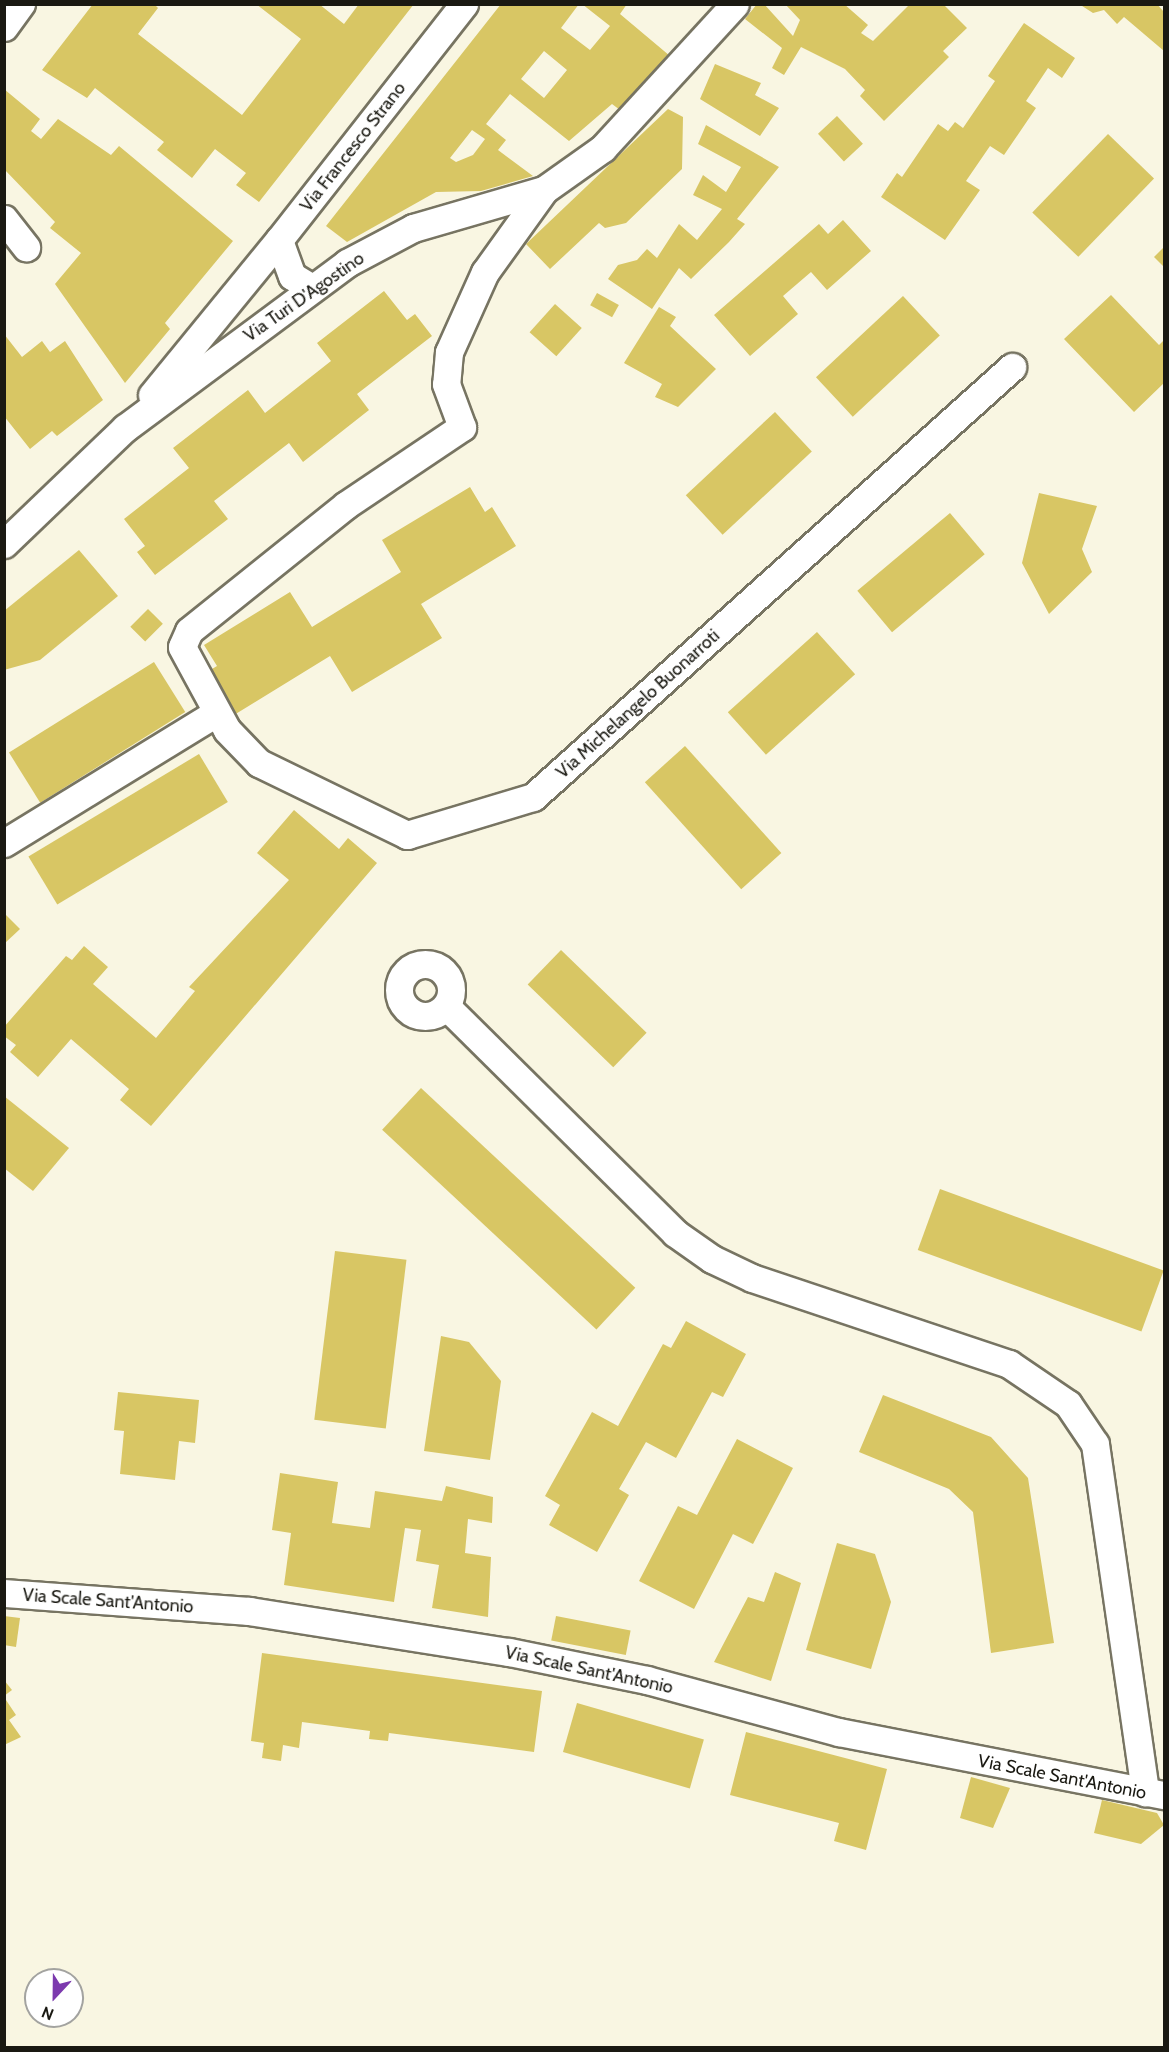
<!DOCTYPE html>
<style>
body{margin:0}
#map{position:relative;width:1169px;height:2052px;overflow:hidden;background:#f9f6e2;font-family:Cabin,sans-serif}
div>[style]{position:absolute}
.building>*{inset:0;background:#d8c664;transform-origin:0 0}
.roads{filter:drop-shadow(2px 0 #777462) drop-shadow(-2px 0 #777462) drop-shadow(0 2px #777462) drop-shadow(0 -2px #777462)}
.street>*{height:27px;margin:-13.5px;padding:0 13.5px;transform-origin:13.5px;border-radius:13.5px;background:#fff}
.street>.ring{margin:-13.5px;padding:0;box-sizing:content-box;background:none;border:27px solid #fff;border-radius:50%}
span{translate:-50% -50%;white-space:nowrap;text-align:center;line-height:1.15;-webkit-text-stroke:4.5px #fff;paint-order:stroke}
.street-label{font-size:18px;color:#1a1912}
.frame{position:absolute;inset:0;border:6px solid #1a1912;pointer-events:none}
.north{position:absolute;left:24px;top:1968px;width:60px;height:60px;box-sizing:border-box;background:#fff;border:2px solid #a3a3a0;border-radius:50%;rotate:202deg;font-size:16px;font-weight:700;line-height:24px;text-align:center;color:#1a1912}
.north::after{content:'';display:block;margin:auto;width:21px;height:27px;background:#7c3aae;clip-path:polygon(50% 0,100% 100%,50% 72%,0 100%)}
</style>
<div id="map">
<div class="building">
<i style="clip-path:polygon(93px 4px,154px 4px,158px 8px,138px 34px,242px 115px,301px 39px,256px 4px,319px 4px,344px 24px,359px 4px,414px 4px,259px 202px,236px 185px,246px 173px,215px 149px,192px 178px,157px 150px,164px 142px,95px 88px,87px 98px,42px 70px)"></i>
<i style="clip-path:polygon(evenodd,501px 4px,579px 4px,561px 28px,590px 50px,610px 26px,582px 4px,627px 4px,620px 14px,670px 56px,620px 110px,612px 104px,569px 141px,510px 94px,486px 124px,506px 140px,498px 150px,533px 176px,481px 191px,436px 192px,347px 242px,326px 226px,501px 4px,544px 51px,567px 70px,544px 98px,521px 79px,544px 51px,501px 4px,472px 130px,485px 139px,473px 155px,456px 162px,450px 158px,472px 130px)"></i>
<i style="clip-path:polygon(757px 4px,764px 4px,793px 36px,800px 20px,785px 4px,844px 4px,868px 25px,861px 33px,873px 41px,910px 4px,943px 4px,967px 28px,943px 51px,949px 57px,884px 121px,860px 96px,865px 90px,845px 69px,801px 47px,784px 75px,772px 68px,782px 48px,745px 19px)"></i>
<i style="clip-path:polygon(1079px 4px,1157px 4px,1164px 12px,1164px 51px,1124px 17px,1117px 24px,1104px 10px,1093px 13px)"></i>
<i style="clip-path:polygon(1024px 23px,1075px 58px,1062px 78px,1048px 68px,1026px 101px,1036px 108px,1004px 155px,990px 146px,966px 181px,980px 190px,945px 240px,881px 197px,897px 173px,902px 177px,938px 124px,948px 131px,955px 122px,963px 128px,995px 81px,988px 76px)"></i>
<i style="clip-path:polygon(715px 64px,761px 83px,755px 95px,779px 108px,760px 136px,700px 99px)"></i>
<i style="clip-path:polygon(4px 89px,40px 119px,31px 131px,41px 139px,58px 119px,111px 155px,119px 146px,233px 241px,165px 323px,170px 329px,125px 383px,55px 284px,81px 253px,50px 228px,55px 222px,4px 169px)"></i>
<i style="clip-path:polygon(668px 109px,683px 117px,682px 169px,626px 223px,605px 228px,599px 223px,550px 269px,526px 244px)"></i>
<i style="left:837px;top:116px;width:38px;height:26px;rotate:47deg"></i>
<i style="clip-path:polygon(706px 125px,779px 167px,737px 219px,745px 224px,729px 242px,691px 279px,679px 268px,652px 309px,608px 279px,618px 265px,637px 260px,647px 249px,657px 258px,679px 224px,697px 240px,722px 209px,693px 195px,703px 175px,726px 192px,741px 167px,698px 144px)"></i>
<i style="left:1108px;top:134px;width:64px;height:109px;rotate:44deg"></i>
<i style="clip-path:polygon(843px 220px,871px 251px,827px 290px,811px 272px,783px 296px,798px 314px,750px 356px,714px 315px,819px 224px,828px 234px)"></i>
<i style="clip-path:polygon(1164px 247px,1164px 267px,1154px 257px)"></i>
<i style="clip-path:polygon(384px 291px,407px 320px,415px 314px,432px 336px,357px 394px,369px 410px,303px 462px,289px 443px,214px 501px,228px 519px,155px 575px,137px 552px,145px 546px,124px 519px,189px 468px,173px 448px,248px 390px,265px 413px,331px 361px,317px 343px)"></i>
<i style="left:597px;top:293px;width:25px;height:14px;rotate:29deg"></i>
<i style="clip-path:polygon(1111px 295px,1159px 345px,1164px 340px,1164px 383px,1134px 412px,1064px 339px)"></i>
<i style="left:903px;top:296px;width:54px;height:119px;rotate:47deg"></i>
<i style="left:555px;top:304px;width:36px;height:38px;rotate:42deg"></i>
<i style="clip-path:polygon(659px 307px,676px 317px,670px 326px,716px 369px,678px 407px,655px 397px,662px 384px,624px 363px)"></i>
<i style="clip-path:polygon(4px 334px,22px 357px,42px 341px,50px 352px,65px 341px,103px 400px,57px 436px,52px 431px,30px 449px,4px 416px)"></i>
<i style="left:775px;top:412px;width:54px;height:122px;rotate:47deg"></i>
<i style="clip-path:polygon(470px 487px,485px 512px,492px 507px,516px 546px,421px 604px,442px 638px,352px 692px,330px 656px,234px 715px,207px 672px,217px 666px,204px 645px,290px 592px,312px 627px,401px 572px,382px 540px)"></i>
<i style="clip-path:polygon(1039px 493px,1097px 506px,1082px 549px,1092px 572px,1049px 614px,1022px 563px)"></i>
<i style="left:950px;top:513px;width:54px;height:121px;rotate:50deg"></i>
<i style="clip-path:polygon(79px 550px,118px 596px,40px 660px,4px 670px,4px 611px)"></i>
<i style="left:148px;top:609px;width:21px;height:25px;rotate:45deg"></i>
<i style="left:817px;top:632px;width:57px;height:120px;rotate:48deg"></i>
<i style="left:154px;top:662px;width:59px;height:171px;rotate:58deg"></i>
<i style="left:685px;top:746px;width:144px;height:54px;rotate:48deg"></i>
<i style="left:199px;top:754px;width:56px;height:199px;rotate:59deg"></i>
<i style="clip-path:polygon(294px 810px,339px 849px,348px 838px,377px 863px,151px 1126px,120px 1100px,129px 1089px,71px 1039px,38px 1077px,10px 1052px,16px 1045px,4px 1036px,4px 1027px,66px 956px,72px 960px,84px 946px,108px 967px,93px 984px,156px 1038px,195px 991px,189px 987px,289px 880px,257px 853px)"></i>
<i style="clip-path:polygon(4px 913px,20px 929px,4px 944px)"></i>
<i style="left:561px;top:950px;width:119px;height:48px;rotate:44deg"></i>
<i style="left:421px;top:1088px;width:293px;height:57px;rotate:43deg"></i>
<i style="clip-path:polygon(4px 1096px,69px 1148px,33px 1191px,4px 1168px)"></i>
<i style="left:940px;top:1189px;width:238px;height:65px;rotate:20deg"></i>
<i style="left:335px;top:1251px;width:72px;height:170px;rotate:7deg"></i>
<i style="clip-path:polygon(686px 1321px,746px 1354px,723px 1397px,712px 1392px,676px 1458px,646px 1442px,619px 1489px,629px 1495px,597px 1552px,549px 1525px,560px 1505px,545px 1496px,592px 1412px,618px 1426px,663px 1344px,671px 1348px)"></i>
<i style="clip-path:polygon(441px 1336px,469px 1342px,501px 1381px,490px 1460px,424px 1451px)"></i>
<i style="clip-path:polygon(118px 1392px,199px 1400px,195px 1443px,179px 1441px,175px 1480px,120px 1474px,124px 1431px,114px 1430px)"></i>
<i style="clip-path:polygon(883px 1395px,991px 1437px,1028px 1478px,1054px 1643px,991px 1653px,973px 1512px,949px 1489px,859px 1452px)"></i>
<i style="clip-path:polygon(737px 1439px,793px 1468px,753px 1544px,733px 1534px,694px 1609px,639px 1581px,678px 1506px,697px 1515px)"></i>
<i style="clip-path:polygon(280px 1473px,338px 1482px,332px 1523px,370px 1528px,375px 1491px,442px 1501px,446px 1486px,493px 1497px,492px 1523px,468px 1519px,465px 1553px,491px 1557px,488px 1617px,432px 1608px,439px 1565px,416px 1561px,421px 1530px,405px 1528px,394px 1602px,284px 1585px,291px 1533px,272px 1530px)"></i>
<i style="clip-path:polygon(837px 1543px,875px 1554px,891px 1602px,871px 1669px,806px 1650px)"></i>
<i style="clip-path:polygon(775px 1572px,801px 1583px,771px 1681px,714px 1662px,748px 1597px,764px 1602px)"></i>
<i style="clip-path:polygon(4px 1616px,20px 1618px,16px 1647px,4px 1645px)"></i>
<i style="left:556px;top:1616px;width:76px;height:25px;rotate:11deg"></i>
<i style="clip-path:polygon(262px 1653px,542px 1691px,534px 1752px,389px 1733px,388px 1741px,369px 1739px,370px 1731px,302px 1722px,299px 1748px,283px 1745px,281px 1761px,262px 1758px,264px 1743px,251px 1741px)"></i>
<i style="clip-path:polygon(4px 1680px,12px 1690px,4px 1696px)"></i>
<i style="clip-path:polygon(4px 1697px,16px 1715px,9px 1720px,21px 1737px,4px 1745px)"></i>
<i style="left:577px;top:1703px;width:132px;height:51px;rotate:16deg"></i>
<i style="clip-path:polygon(746px 1732px,887px 1769px,866px 1850px,834px 1841px,839px 1823px,730px 1795px)"></i>
<i style="clip-path:polygon(971px 1777px,1010px 1788px,993px 1828px,960px 1818px)"></i>
<i style="clip-path:polygon(1102px 1800px,1157px 1813px,1164px 1825px,1141px 1844px,1094px 1833px)"></i>
</div>
<div class="roads">
<div class="street">
<i style="left:4px;top:27px;width:29px;rotate:-54deg"></i>
<i style="left:544px;top:190px;width:101px;rotate:125.7deg"></i>
<i style="left:485px;top:272px;width:88px;rotate:114.2deg"></i>
<i style="left:449px;top:352px;width:32px;rotate:95deg"></i>
<i style="left:446px;top:384px;width:46px;rotate:69.6deg"></i>
<i style="left:462px;top:427px;width:140px;rotate:146.1deg"></i>
<i style="left:346px;top:505px;width:201px;rotate:141.3deg"></i>
<i style="left:189px;top:631px;width:17px;rotate:114deg"></i>
<i style="left:182px;top:647px;width:94px;rotate:61.5deg"></i>
<i style="left:227px;top:730px;width:46px;rotate:45.9deg"></i>
<i style="left:259px;top:763px;width:165px;rotate:25.9deg"></i>
<i style="left:407px;top:835px;width:132px;rotate:-16.8deg"></i>
<i style="left:533px;top:797px;width:644px;rotate:-41.91deg"></i>
<i style="left:4px;top:219px;width:36px;rotate:52deg"></i>
<i style="left:312px;top:288px;width:23px;rotate:-149deg"></i>
<i style="left:292px;top:276px;width:38px;rotate:-110deg"></i>
<i style="left:279px;top:240px;width:300px;rotate:-51.9deg"></i>
<i style="left:152px;top:395px;width:200px;rotate:-50.7deg"></i>
<i style="left:4px;top:544px;width:168px;rotate:-43.8deg"></i>
<i style="left:125px;top:428px;width:277px;rotate:-36.6deg"></i>
<i style="left:347px;top:263px;width:75px;rotate:-27.9deg"></i>
<i style="left:413px;top:228px;width:136px;rotate:-16.2deg"></i>
<i style="left:544px;top:190px;width:72px;rotate:-35.4deg"></i>
<i style="left:603px;top:148px;width:195px;rotate:-47.5deg"></i>
<i style="left:4px;top:843px;width:249px;rotate:-31.5deg"></i>
<i class="ring" style="left:399px;top:964px;width:25px;height:25px"></i>
<i style="left:447px;top:1007px;width:321px;rotate:44.7deg"></i>
<i style="left:675px;top:1233px;width:45px;rotate:35.1deg"></i>
<i style="left:712px;top:1259px;width:44px;rotate:25.4deg"></i>
<i style="left:752px;top:1278px;width:271px;rotate:18.5deg"></i>
<i style="left:1009px;top:1364px;width:71px;rotate:34.1deg"></i>
<i style="left:1068px;top:1404px;width:48px;rotate:56deg"></i>
<i style="left:1095px;top:1444px;width:352px;rotate:81.8deg"></i>
<i style="left:4px;top:1593px;width:246px;rotate:4.2deg"></i>
<i style="left:249px;top:1611px;width:263px;rotate:9deg"></i>
<i style="left:509px;top:1652px;width:141px;rotate:11.5deg"></i>
<i style="left:647px;top:1680px;width:199px;rotate:15.2deg"></i>
<i style="left:839px;top:1732px;width:331px;rotate:11deg"></i>
</div>
</div>
<div class="street-label">
<span style="left:353px;top:147px;rotate:-52deg">Via Francesco Strano</span>
<span style="left:304px;top:297px;rotate:-35deg">Via Turi D'Agostino</span>
<span style="left:638px;top:704px;rotate:-42deg">Via Michelangelo Buonarroti</span>
<span style="left:108px;top:1601px;rotate:4deg">Via Scale Sant'Antonio</span>
<span style="left:589px;top:1670px;rotate:12deg">Via Scale Sant'Antonio</span>
<span style="left:1062px;top:1777px;rotate:11deg">Via Scale Sant'Antonio</span>
</div>
<div class="frame"></div>
<div class="north">N</div>
</div>
